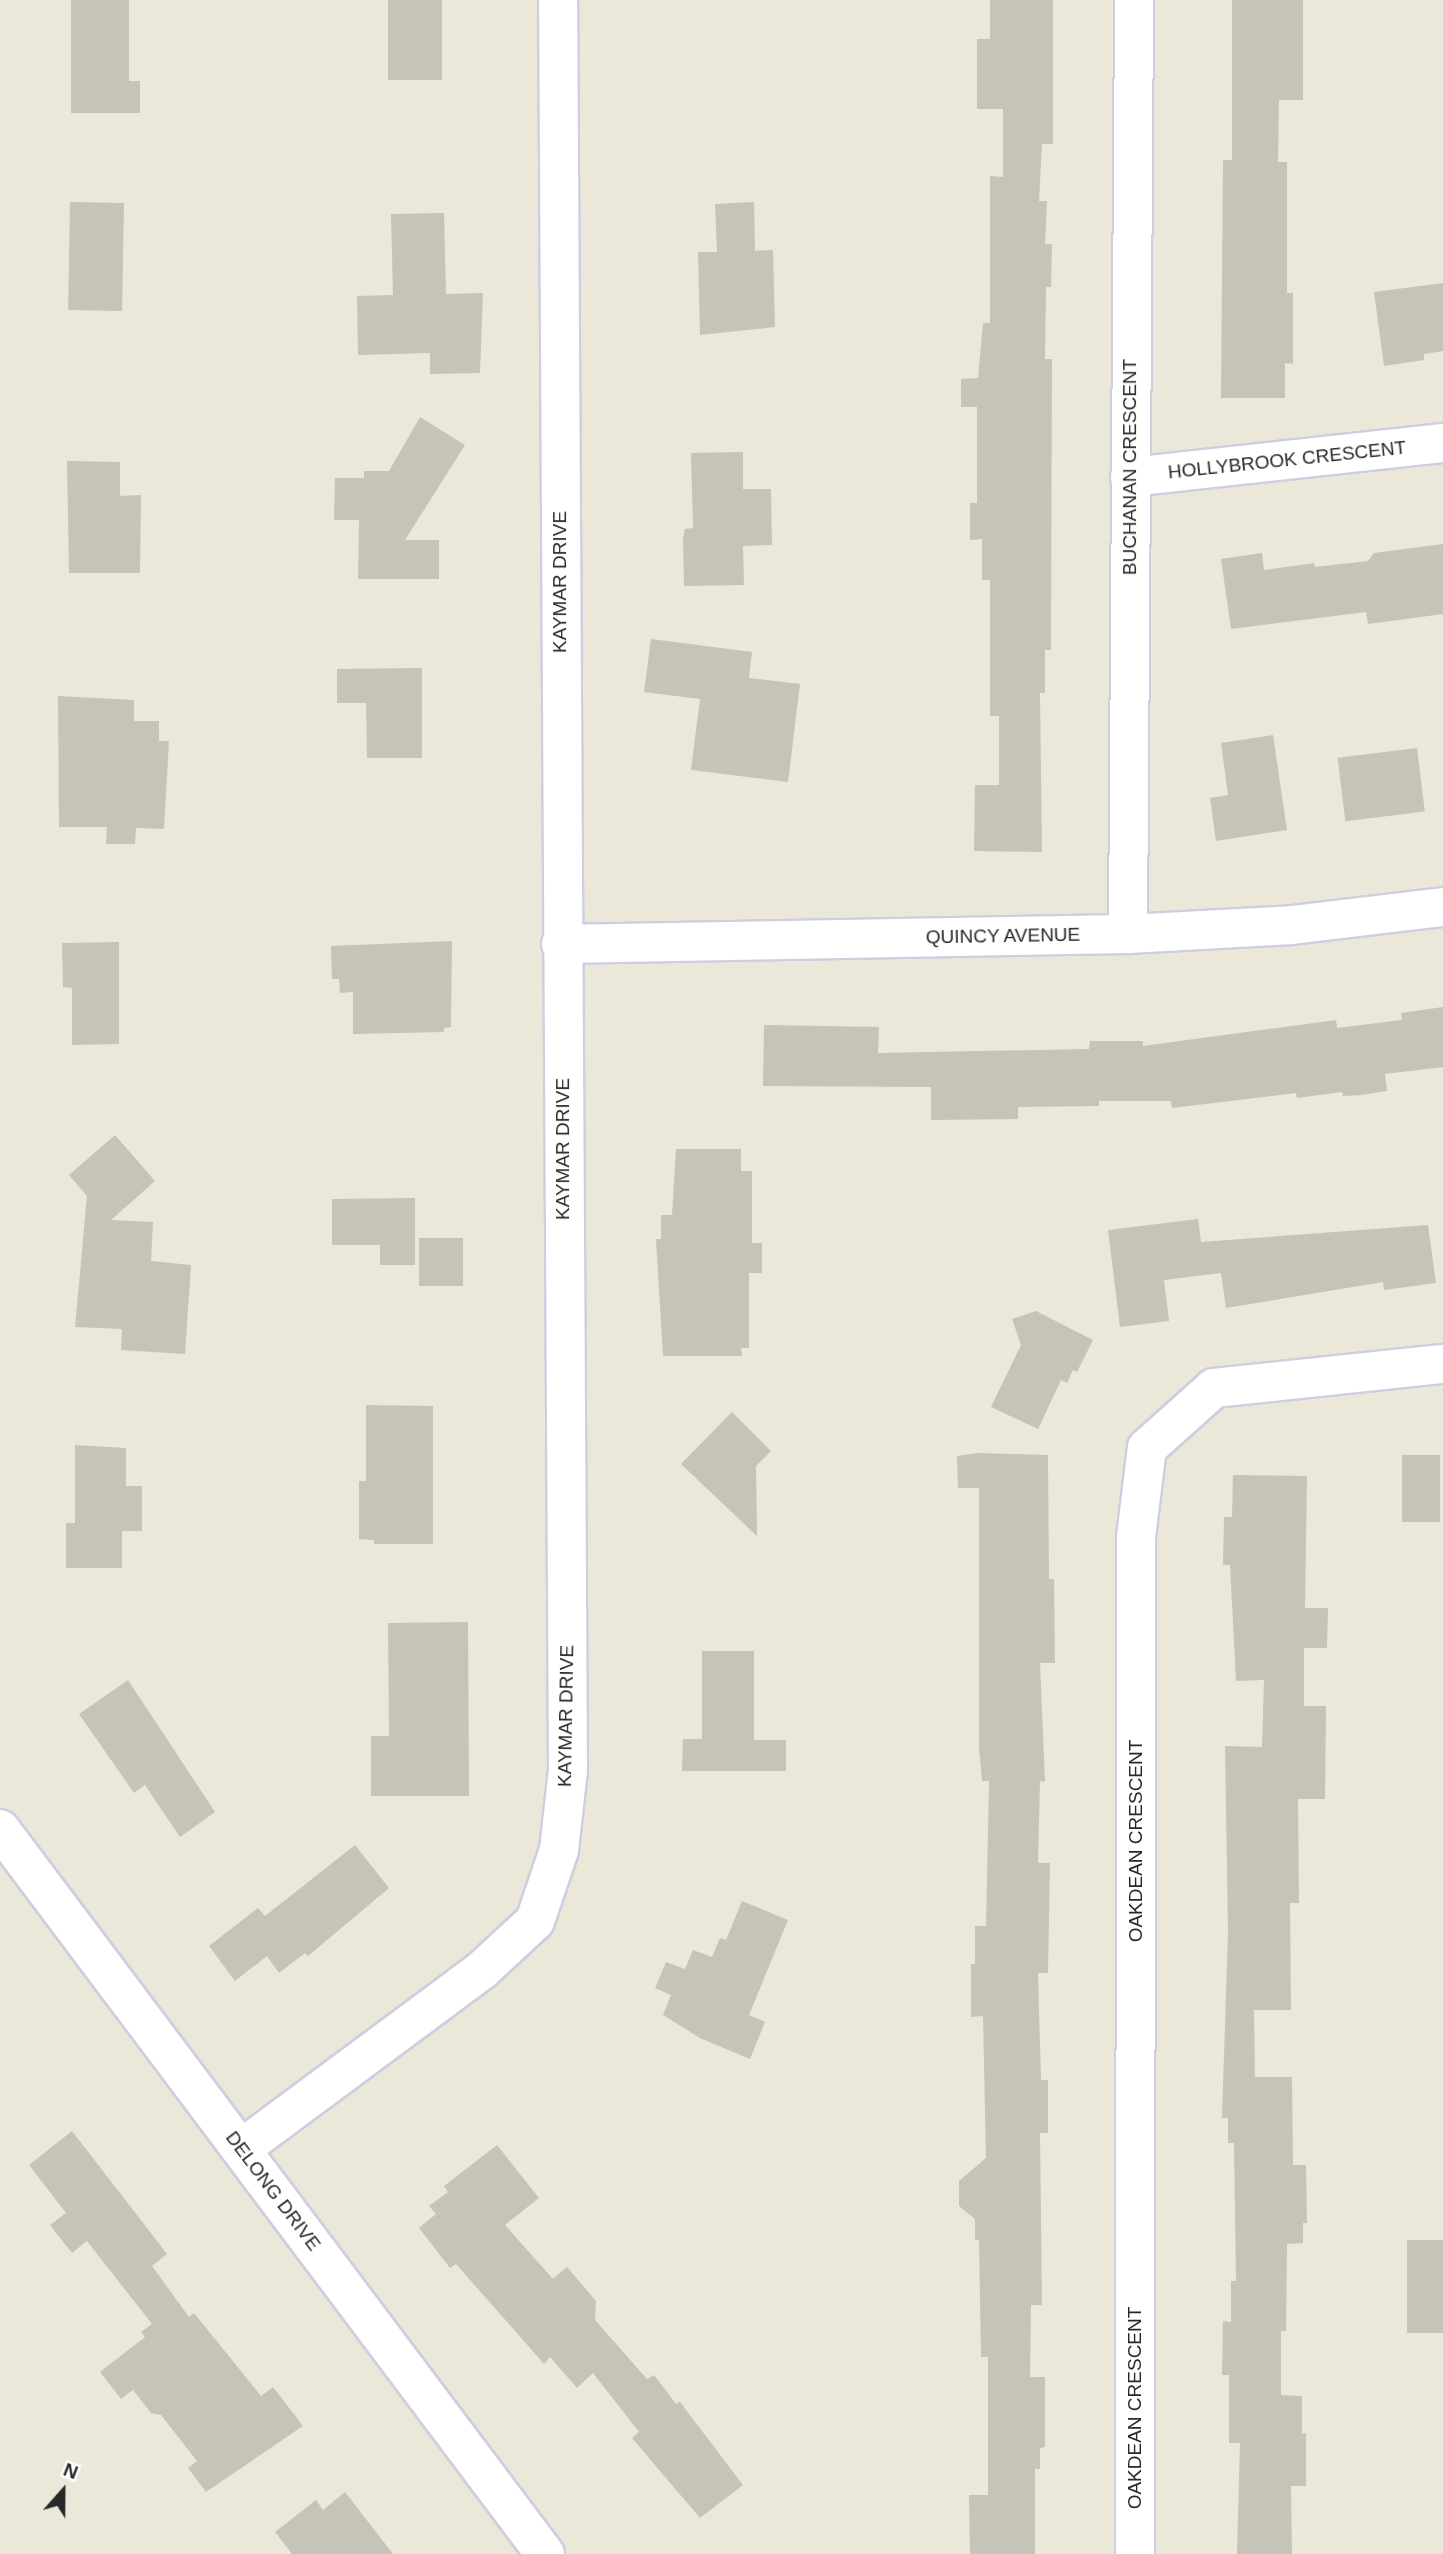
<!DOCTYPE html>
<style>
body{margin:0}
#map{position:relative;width:1443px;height:2554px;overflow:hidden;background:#ebe7d9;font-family:Helvetica,sans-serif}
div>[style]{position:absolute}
.building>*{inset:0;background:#c6c3b9;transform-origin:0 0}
.roads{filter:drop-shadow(2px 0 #cfcee1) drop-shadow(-2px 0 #cfcee1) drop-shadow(0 2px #cfcee1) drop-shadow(0 -2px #cfcee1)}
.street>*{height:38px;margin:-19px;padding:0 19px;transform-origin:19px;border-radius:19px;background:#fff}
span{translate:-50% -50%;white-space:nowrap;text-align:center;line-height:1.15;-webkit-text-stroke:5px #fff;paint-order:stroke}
.street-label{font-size:19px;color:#282828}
.north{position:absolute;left:28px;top:2456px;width:70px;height:70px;-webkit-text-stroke:5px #fff;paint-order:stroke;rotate:21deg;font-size:19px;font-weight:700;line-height:28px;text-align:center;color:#282828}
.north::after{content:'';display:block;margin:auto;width:24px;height:32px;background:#282828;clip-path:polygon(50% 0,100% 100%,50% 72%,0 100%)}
</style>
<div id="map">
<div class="building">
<i style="clip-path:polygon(71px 0,129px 0,129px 81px,140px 81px,140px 113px,71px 113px)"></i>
<i style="left:388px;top:0;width:54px;height:80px"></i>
<i style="clip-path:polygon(990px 0,1053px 0,1053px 144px,1042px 144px,1039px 201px,1047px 201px,1045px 244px,1052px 244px,1051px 287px,1046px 287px,1045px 359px,1052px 359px,1051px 650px,1045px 650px,1045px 693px,1040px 693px,1042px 852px,974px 851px,975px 785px,999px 785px,999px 716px,990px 716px,990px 580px,982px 580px,982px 539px,970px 540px,970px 503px,977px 503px,977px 407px,961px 407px,961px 379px,978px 378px,983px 323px,990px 323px,990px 176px,1003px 177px,1003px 109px,977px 109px,977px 39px,990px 39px)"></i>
<i style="clip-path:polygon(1232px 0,1303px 0,1303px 100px,1279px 100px,1278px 162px,1287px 162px,1287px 293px,1293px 293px,1293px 364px,1285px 363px,1285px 398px,1221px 398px,1223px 160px,1232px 160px)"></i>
<i style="left:70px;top:202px;width:54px;height:108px;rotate:1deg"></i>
<i style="clip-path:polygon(754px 202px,755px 251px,773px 250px,775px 327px,700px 335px,698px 252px,717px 252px,715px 204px)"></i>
<i style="clip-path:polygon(444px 213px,446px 294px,483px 293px,480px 373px,430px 374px,430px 353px,358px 355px,357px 296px,393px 295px,391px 214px)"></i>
<i style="clip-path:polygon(1443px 283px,1443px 351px,1424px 354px,1424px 360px,1384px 366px,1374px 292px)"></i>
<i style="clip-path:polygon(420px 417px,465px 445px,405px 540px,439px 540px,439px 579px,358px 579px,359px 520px,334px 520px,335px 478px,364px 478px,364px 471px,389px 471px)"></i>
<i style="clip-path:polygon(743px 452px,743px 489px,771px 489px,772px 545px,743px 546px,744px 585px,684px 586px,683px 539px,685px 529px,693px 528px,691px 453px)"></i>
<i style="clip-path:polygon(67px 461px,120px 462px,120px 496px,141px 495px,140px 573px,69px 573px)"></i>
<i style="clip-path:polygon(1443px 544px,1443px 614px,1368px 624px,1366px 612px,1231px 629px,1221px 559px,1262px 553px,1264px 570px,1314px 563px,1315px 567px,1368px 561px,1374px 553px)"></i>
<i style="clip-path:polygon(651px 639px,752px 652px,749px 678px,800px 684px,788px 782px,691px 770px,700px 699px,644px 692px)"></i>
<i style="clip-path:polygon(422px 668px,422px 758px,367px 758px,366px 703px,337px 703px,337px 669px)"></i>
<i style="clip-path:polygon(58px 696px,134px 700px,134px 721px,159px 721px,159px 741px,169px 741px,164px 829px,136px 828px,135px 844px,106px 844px,107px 827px,59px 827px)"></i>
<i style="clip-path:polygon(1273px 735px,1287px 830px,1216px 841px,1210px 798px,1228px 795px,1221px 743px)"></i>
<i style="left:1417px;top:748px;width:64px;height:80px;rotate:83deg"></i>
<i style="clip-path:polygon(452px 941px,451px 1027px,444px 1028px,444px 1032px,353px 1034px,353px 992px,340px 993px,339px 979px,332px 979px,331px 946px)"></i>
<i style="clip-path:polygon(119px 942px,119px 1044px,72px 1045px,72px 988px,63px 987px,62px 943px)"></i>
<i style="clip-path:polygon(1443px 1007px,1443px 1067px,1385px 1074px,1387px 1091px,1362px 1095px,1343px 1096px,1342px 1092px,1297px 1098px,1296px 1093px,1172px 1108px,1171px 1101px,1099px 1101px,1099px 1106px,1018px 1107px,1018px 1119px,931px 1120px,931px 1087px,763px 1086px,764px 1025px,879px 1027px,878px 1053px,1089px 1049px,1090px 1041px,1143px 1041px,1143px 1046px,1336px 1020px,1337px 1028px,1402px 1020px,1401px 1013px)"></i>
<i style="clip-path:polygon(115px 1135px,155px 1181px,111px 1220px,153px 1222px,151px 1261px,191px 1265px,185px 1354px,121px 1350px,122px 1329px,75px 1327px,87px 1196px,69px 1175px)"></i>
<i style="clip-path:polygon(676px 1149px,741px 1149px,741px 1171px,752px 1171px,752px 1243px,762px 1243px,762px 1273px,749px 1273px,749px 1348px,741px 1348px,742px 1356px,663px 1356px,656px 1239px,661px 1239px,661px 1215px,672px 1215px)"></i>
<i style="clip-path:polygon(415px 1198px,415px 1265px,380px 1265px,380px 1245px,332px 1245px,332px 1199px)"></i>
<i style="clip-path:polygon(1198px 1219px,1201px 1242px,1428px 1225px,1436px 1283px,1384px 1290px,1383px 1282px,1226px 1308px,1221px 1273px,1164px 1280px,1169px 1321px,1120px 1327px,1108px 1230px)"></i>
<i style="left:419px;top:1238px;width:44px;height:48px"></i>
<i style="clip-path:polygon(1036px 1311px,1093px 1340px,1077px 1372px,1073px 1370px,1067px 1383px,1061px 1380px,1038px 1429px,991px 1407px,1021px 1345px,1012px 1319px)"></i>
<i style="clip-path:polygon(366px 1405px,433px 1406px,433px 1544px,374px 1544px,374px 1540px,359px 1539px,359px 1481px,366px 1481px)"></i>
<i style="clip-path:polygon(732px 1412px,771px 1451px,756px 1466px,757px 1536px,681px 1464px)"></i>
<i style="clip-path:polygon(75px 1445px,126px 1448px,126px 1486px,142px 1486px,142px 1531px,122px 1531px,122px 1568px,66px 1568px,66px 1523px,75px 1523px)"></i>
<i style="clip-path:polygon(978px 1453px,1048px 1455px,1049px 1579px,1054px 1579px,1055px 1663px,1040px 1663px,1045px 1782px,1040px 1781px,1038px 1863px,1050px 1863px,1048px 1973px,1038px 1973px,1041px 2080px,1048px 2080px,1048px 2133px,1040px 2133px,1042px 2305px,1031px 2305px,1030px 2377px,1045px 2377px,1045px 2447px,1040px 2448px,1040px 2469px,1035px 2469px,1035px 2554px,970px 2554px,969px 2495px,988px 2495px,988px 2357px,981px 2357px,979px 2240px,975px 2240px,975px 2219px,959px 2206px,959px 2181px,986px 2158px,983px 2016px,971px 2017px,971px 1964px,975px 1964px,975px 1926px,986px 1926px,989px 1781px,982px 1781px,979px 1747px,979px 1488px,958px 1488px,957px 1456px)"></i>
<i style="left:1402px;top:1455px;width:38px;height:67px"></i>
<i style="clip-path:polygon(1233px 1475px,1307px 1476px,1305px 1608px,1328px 1608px,1327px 1648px,1304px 1648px,1304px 1706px,1326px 1706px,1325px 1799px,1298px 1799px,1299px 1903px,1290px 1903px,1291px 2010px,1254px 2010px,1255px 2077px,1292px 2077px,1293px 2165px,1306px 2165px,1307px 2223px,1303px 2223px,1303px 2243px,1287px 2244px,1286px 2331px,1281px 2331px,1281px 2395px,1302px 2396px,1302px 2434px,1306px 2433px,1306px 2486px,1291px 2486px,1292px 2554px,1237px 2554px,1240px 2443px,1229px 2443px,1229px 2375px,1222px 2375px,1223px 2321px,1231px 2322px,1231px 2281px,1236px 2281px,1234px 2143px,1228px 2143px,1228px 2118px,1222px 2118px,1228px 1931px,1225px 1746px,1262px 1747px,1264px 1680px,1236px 1681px,1230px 1565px,1223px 1565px,1224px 1517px,1232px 1517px)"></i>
<i style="clip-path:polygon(468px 1622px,469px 1796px,371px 1796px,371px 1736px,389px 1736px,388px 1623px)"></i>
<i style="clip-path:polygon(702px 1651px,754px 1651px,754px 1740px,786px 1740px,786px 1771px,682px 1771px,683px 1739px,702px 1739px)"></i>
<i style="clip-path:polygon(128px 1680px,215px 1812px,180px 1837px,145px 1785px,134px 1793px,79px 1714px)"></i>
<i style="clip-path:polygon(355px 1845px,389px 1888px,308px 1956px,305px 1953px,279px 1973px,267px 1956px,235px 1981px,209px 1946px,258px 1908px,265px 1916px)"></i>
<i style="clip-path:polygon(742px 1901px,788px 1920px,749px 2015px,765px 2022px,750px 2059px,700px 2038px,663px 2015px,671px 1995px,655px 1988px,666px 1962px,685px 1969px,693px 1950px,712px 1957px,720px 1938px,726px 1940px)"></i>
<i style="clip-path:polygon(72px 2131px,167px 2254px,152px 2266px,189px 2317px,194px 2313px,261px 2396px,273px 2387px,303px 2426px,206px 2492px,188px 2468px,197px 2461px,161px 2415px,151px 2413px,133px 2390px,121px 2399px,100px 2372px,145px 2337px,141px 2332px,152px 2324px,87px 2241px,72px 2253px,50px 2225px,66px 2213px,29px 2165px)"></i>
<i style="clip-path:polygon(497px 2145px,539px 2198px,505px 2225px,553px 2279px,567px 2267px,596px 2301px,595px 2320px,647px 2379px,654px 2375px,676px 2404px,680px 2402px,743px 2485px,700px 2518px,632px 2438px,639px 2432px,593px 2373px,577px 2388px,550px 2357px,544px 2364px,456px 2264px,450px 2268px,419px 2228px,436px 2214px,429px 2206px,448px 2192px,444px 2186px)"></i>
<i style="left:1407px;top:2240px;width:36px;height:93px"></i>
<i style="clip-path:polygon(345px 2492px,393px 2554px,292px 2554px,275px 2532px,316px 2500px,323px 2510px)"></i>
</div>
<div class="roads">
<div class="street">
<i style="left:1130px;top:477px;width:315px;rotate:-6.2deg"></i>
<i style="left:1128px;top:934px;width:934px;rotate:-89.63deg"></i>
<i style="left:561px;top:944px;width:567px;rotate:-1.01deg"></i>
<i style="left:1128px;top:934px;width:164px;rotate:-3.1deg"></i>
<i style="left:1292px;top:925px;width:152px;rotate:-6.8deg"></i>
<i style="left:0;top:1829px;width:907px;rotate:53.07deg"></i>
<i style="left:241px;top:2149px;width:300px;rotate:-36.6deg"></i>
<i style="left:482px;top:1970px;width:72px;rotate:-42.8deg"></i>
<i style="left:535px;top:1921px;width:75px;rotate:-71.3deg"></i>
<i style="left:559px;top:1850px;width:81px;rotate:-83.6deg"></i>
<i style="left:568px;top:1770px;width:1770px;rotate:-90.32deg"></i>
<i style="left:1135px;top:2554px;width:1017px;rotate:-89.94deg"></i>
<i style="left:1136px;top:1537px;width:90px;rotate:-83deg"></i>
<i style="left:1147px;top:1448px;width:90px;rotate:-41.8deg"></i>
<i style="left:1214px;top:1388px;width:230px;rotate:-6deg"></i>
</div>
</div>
<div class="street-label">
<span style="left:1287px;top:460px;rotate:-6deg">HOLLYBROOK CRESCENT</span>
<span style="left:1130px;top:467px;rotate:-90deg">BUCHANAN CRESCENT</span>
<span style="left:560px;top:582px;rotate:-90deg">KAYMAR DRIVE</span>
<span style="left:1003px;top:936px;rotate:-1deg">QUINCY AVENUE</span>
<span style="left:563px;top:1149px;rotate:-90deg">KAYMAR DRIVE</span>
<span style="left:566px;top:1716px;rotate:-89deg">KAYMAR DRIVE</span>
<span style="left:1136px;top:1841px;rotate:-90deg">OAKDEAN CRESCENT</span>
<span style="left:273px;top:2191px;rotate:53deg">DELONG DRIVE</span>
<span style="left:1135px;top:2408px;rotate:-90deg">OAKDEAN CRESCENT</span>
</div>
<div class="north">N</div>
</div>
